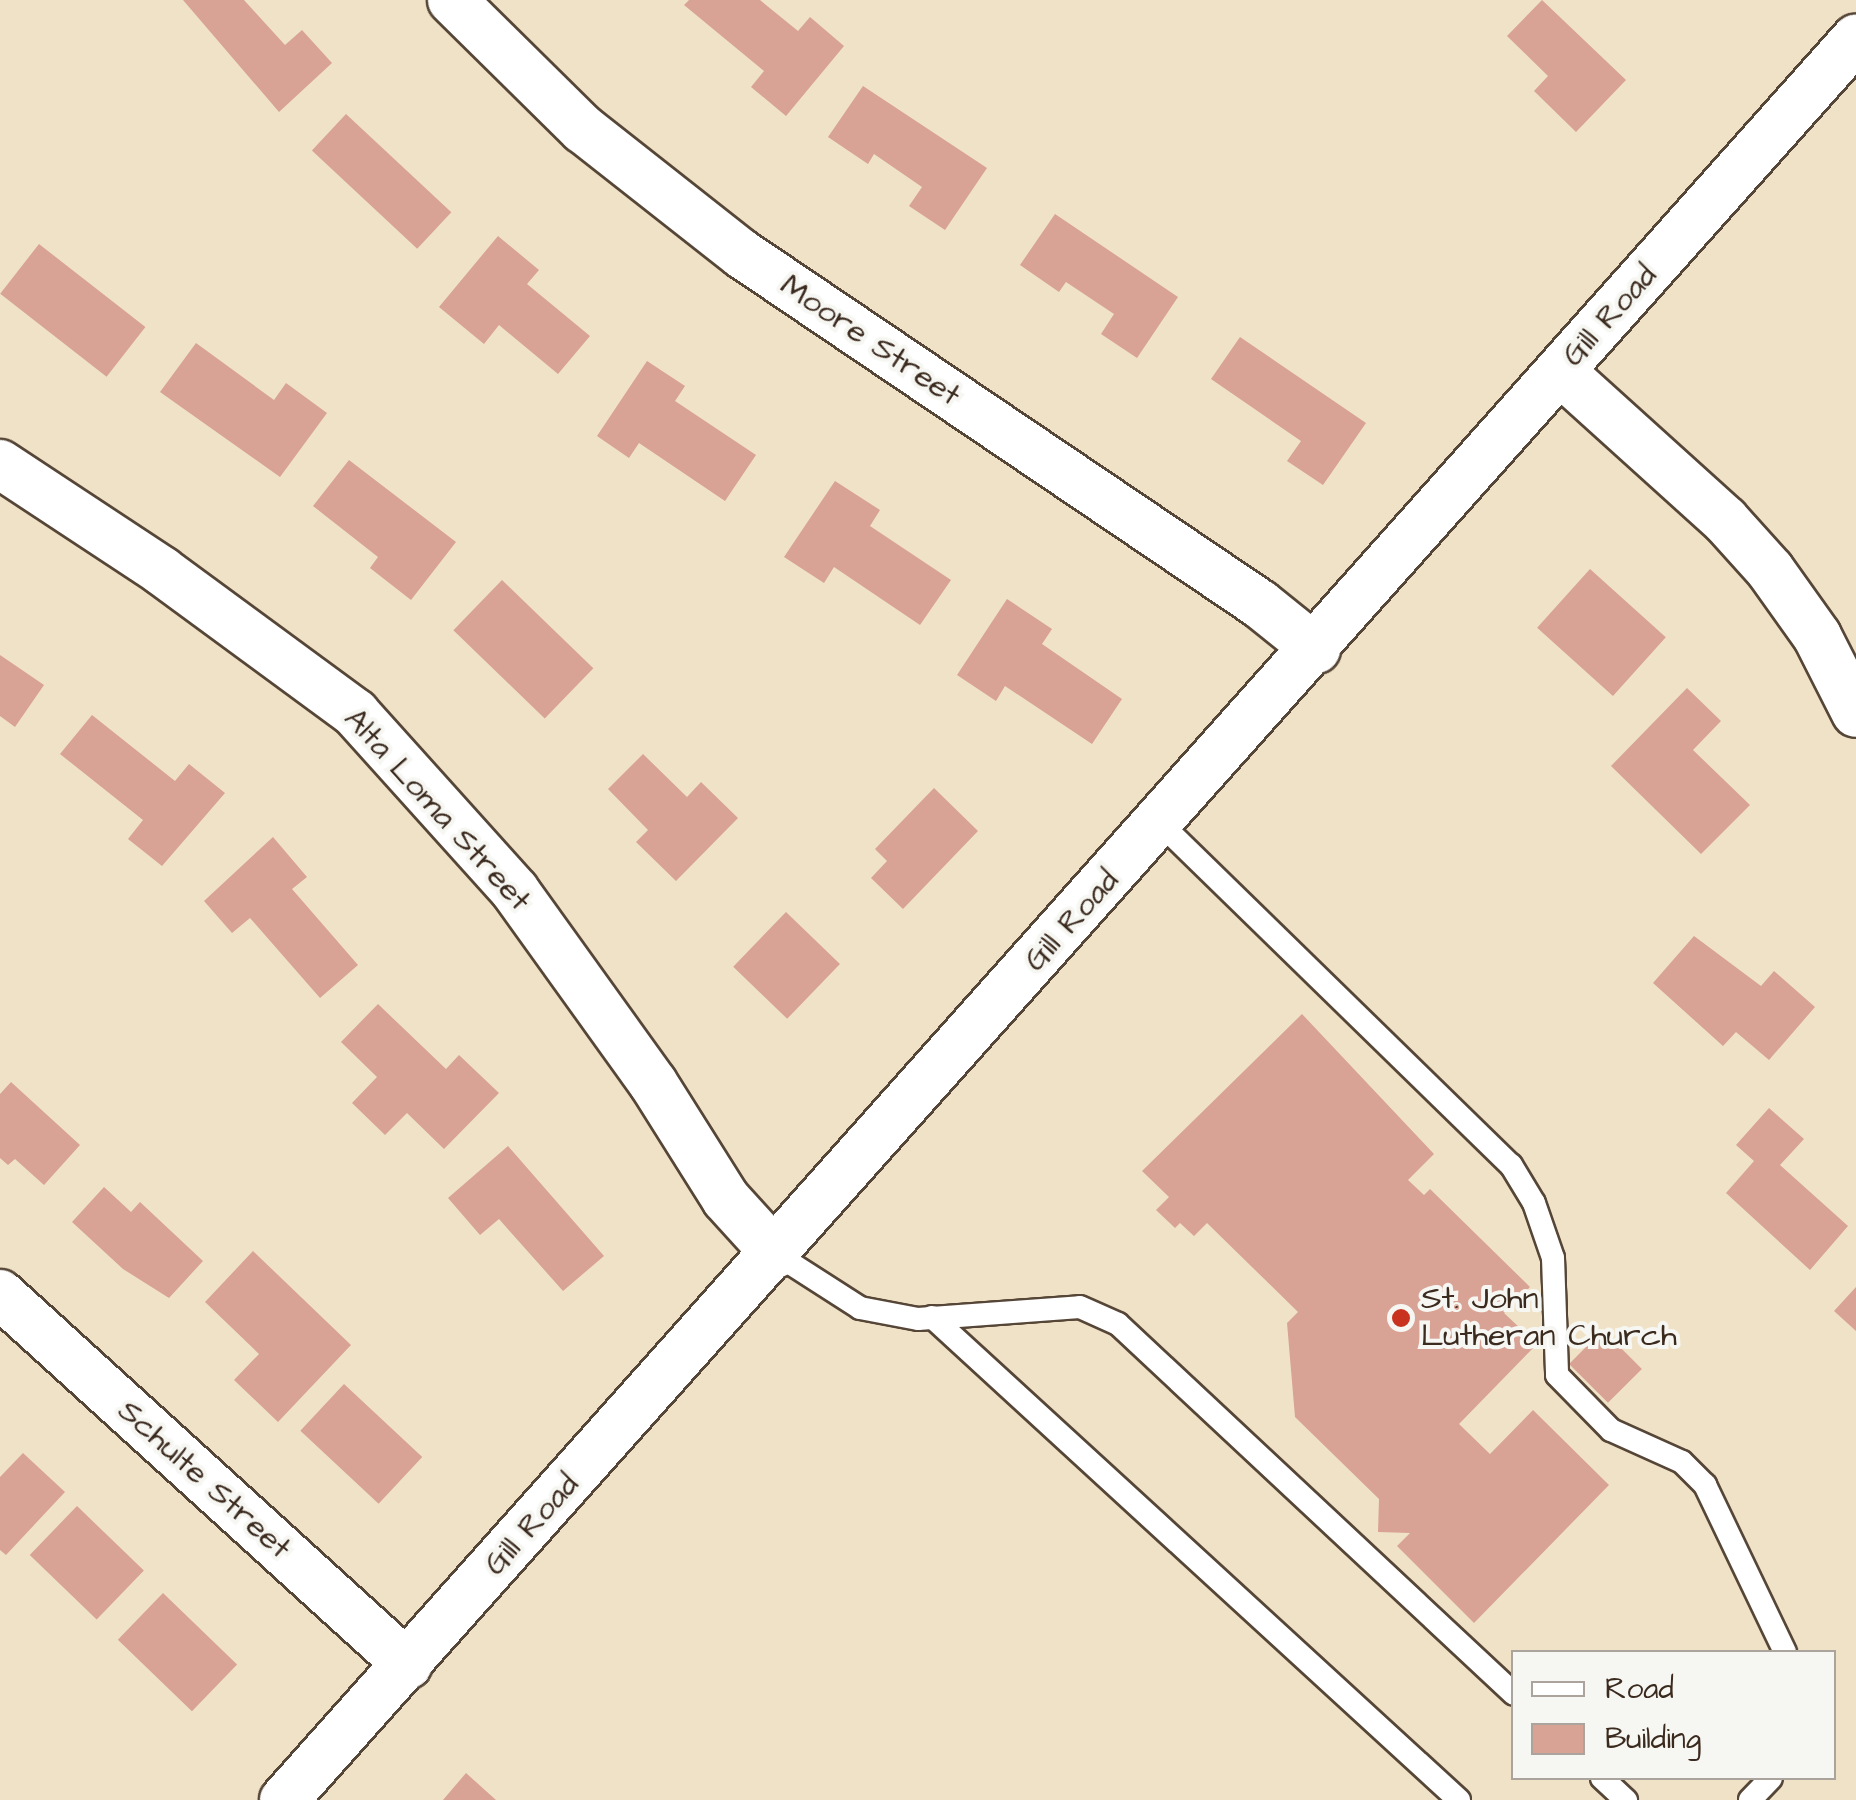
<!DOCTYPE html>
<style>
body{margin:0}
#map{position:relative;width:1856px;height:1800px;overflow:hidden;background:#f0e2c7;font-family:"Architects Daughter",sans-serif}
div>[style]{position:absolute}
.building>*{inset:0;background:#d8a295;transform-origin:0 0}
.roads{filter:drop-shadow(2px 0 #564637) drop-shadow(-2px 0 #564637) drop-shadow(0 2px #564637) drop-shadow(0 -2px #564637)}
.service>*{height:22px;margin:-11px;padding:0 11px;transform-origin:11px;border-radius:11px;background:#fff}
.minor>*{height:48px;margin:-24px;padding:0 24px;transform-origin:24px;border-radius:24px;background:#fff}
.dots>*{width:28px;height:28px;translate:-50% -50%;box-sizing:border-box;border:5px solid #f6f6f2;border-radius:50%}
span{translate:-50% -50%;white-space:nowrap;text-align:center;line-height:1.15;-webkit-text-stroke:8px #f6f6f2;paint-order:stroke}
.street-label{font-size:32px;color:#3b2a1e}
.poi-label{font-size:32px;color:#3b2a1e}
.left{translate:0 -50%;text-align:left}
.legend{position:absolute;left:1511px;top:1650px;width:325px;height:130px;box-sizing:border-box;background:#f6f6f2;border:2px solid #aba49d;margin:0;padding:12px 18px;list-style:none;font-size:30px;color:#3b2a1e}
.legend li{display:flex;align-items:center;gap:20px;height:50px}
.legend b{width:50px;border:2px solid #aba49d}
</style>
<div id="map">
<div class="building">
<i style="clip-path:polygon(183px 0,244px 0,285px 45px,302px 30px,332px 63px,279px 112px)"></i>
<i style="clip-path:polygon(689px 0,760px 0,798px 31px,810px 17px,844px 46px,786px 116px,751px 87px,764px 71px,684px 5px)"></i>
<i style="clip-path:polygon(1542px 0,1626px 80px,1576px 132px,1534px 91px,1548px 76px,1507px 36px)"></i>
<i style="clip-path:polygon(863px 86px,987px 168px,945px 230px,909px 206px,922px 187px,874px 154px,868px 164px,828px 137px)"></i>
<i style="left:346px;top:114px;width:144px;height:50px;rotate:43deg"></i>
<i style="clip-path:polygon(1055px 214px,1178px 297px,1137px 358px,1101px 334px,1114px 314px,1066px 282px,1059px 292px,1020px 265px)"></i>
<i style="clip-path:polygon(498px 236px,539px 270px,527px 284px,590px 336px,558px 374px,499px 325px,484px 344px,439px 307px)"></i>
<i style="left:39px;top:244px;width:135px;height:63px;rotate:38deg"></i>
<i style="clip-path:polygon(1240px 337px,1366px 423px,1323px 485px,1287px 461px,1301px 441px,1211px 379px)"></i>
<i style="clip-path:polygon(196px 343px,274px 400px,286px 383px,327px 413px,280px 477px,160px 392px)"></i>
<i style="clip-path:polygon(647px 361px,685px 386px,675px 401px,756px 455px,725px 501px,639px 443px,629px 458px,597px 436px)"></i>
<i style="clip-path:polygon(349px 460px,456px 542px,411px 600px,370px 568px,378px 557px,313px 506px)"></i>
<i style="clip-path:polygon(835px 481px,880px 510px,870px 526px,951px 580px,920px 625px,834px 567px,824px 583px,784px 557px)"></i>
<i style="left:1590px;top:569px;width:102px;height:79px;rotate:42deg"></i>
<i style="left:502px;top:580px;width:127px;height:70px;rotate:44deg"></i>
<i style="clip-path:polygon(1007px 599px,1052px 629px,1042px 644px,1122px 699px,1092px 744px,1005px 686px,996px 701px,957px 675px)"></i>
<i style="clip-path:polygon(0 655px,44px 685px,15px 727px,0 716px)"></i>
<i style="clip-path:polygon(1687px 688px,1721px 721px,1693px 750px,1750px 805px,1701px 854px,1611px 766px)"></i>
<i style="clip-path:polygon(92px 715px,175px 781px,189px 764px,225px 793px,162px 866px,128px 839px,143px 820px,60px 754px)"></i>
<i style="clip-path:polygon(643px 754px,687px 797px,701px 782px,738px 818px,676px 881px,636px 842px,648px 830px,608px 789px)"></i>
<i style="clip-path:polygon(934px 788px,978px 831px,903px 909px,871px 878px,887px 861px,875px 849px)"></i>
<i style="clip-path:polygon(273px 837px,307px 877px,292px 889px,358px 965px,320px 998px,250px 918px,232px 933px,204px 901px)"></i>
<i style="left:786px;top:912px;width:75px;height:76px;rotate:44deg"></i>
<i style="clip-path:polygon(1694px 936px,1761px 986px,1774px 971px,1815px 1007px,1769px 1060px,1736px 1032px,1723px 1046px,1653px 983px)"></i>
<i style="clip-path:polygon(378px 1004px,446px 1069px,459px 1055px,499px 1093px,444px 1149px,407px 1113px,385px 1135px,352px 1103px,377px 1077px,341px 1042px)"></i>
<i style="clip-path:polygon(1302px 1014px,1434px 1154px,1408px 1180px,1424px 1195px,1430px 1189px,1530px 1287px,1504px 1313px,1537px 1344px,1459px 1424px,1490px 1454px,1533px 1410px,1609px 1485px,1474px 1623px,1397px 1546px,1410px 1533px,1378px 1532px,1379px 1499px,1295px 1417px,1287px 1323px,1298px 1312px,1207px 1223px,1194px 1236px,1180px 1223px,1175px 1228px,1156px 1210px,1169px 1197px,1142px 1171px)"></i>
<i style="clip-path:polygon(11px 1082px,80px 1145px,44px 1185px,15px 1159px,8px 1165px,0 1158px,0 1094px)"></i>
<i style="clip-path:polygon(1769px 1108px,1804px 1139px,1780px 1165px,1848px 1226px,1810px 1270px,1726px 1193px,1754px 1161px,1736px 1145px)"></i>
<i style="clip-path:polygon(508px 1146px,604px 1256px,563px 1291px,499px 1219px,480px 1235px,448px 1198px)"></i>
<i style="clip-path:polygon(104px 1187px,131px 1212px,140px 1202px,203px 1261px,169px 1298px,123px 1269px,72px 1222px)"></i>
<i style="clip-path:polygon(253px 1251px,351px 1345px,278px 1422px,234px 1380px,259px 1354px,205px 1302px)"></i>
<i style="clip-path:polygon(1856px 1287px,1856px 1331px,1834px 1311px)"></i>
<i style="left:1603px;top:1330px;width:55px;height:48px;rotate:45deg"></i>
<i style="left:344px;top:1384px;width:107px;height:64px;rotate:43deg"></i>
<i style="clip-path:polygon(23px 1453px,65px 1492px,6px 1555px,0 1550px,0 1477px)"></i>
<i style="left:77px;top:1506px;width:93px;height:68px;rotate:44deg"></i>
<i style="left:163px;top:1593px;width:103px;height:65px;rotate:44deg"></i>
<i style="clip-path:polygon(466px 1773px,496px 1800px,443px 1800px)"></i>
</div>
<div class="roads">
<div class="service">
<i style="left:1160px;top:823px;width:490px;rotate:44.3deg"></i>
<i style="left:1511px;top:1165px;width:44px;rotate:58.8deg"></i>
<i style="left:1534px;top:1203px;width:58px;rotate:70.9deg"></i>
<i style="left:1553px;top:1258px;width:117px;rotate:88deg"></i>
<i style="left:1557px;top:1375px;width:77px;rotate:45.5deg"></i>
<i style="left:1611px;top:1430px;width:78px;rotate:24.3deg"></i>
<i style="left:1682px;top:1462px;width:33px;rotate:45deg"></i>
<i style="left:1705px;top:1485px;width:185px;rotate:64.4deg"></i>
<i style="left:776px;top:1254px;width:100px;rotate:32.7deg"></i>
<i style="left:860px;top:1308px;width:59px;rotate:10.7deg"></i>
<i style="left:918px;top:1319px;width:162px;rotate:-4.2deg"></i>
<i style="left:1080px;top:1307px;width:42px;rotate:24.1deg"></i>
<i style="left:1118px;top:1324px;width:542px;rotate:43.06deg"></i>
<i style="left:932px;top:1317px;width:715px;rotate:42.51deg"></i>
<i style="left:1602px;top:1778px;width:33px;rotate:43deg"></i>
<i style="left:1750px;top:1800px;width:30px;rotate:-46deg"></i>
</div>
<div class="minor">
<i style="left:452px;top:0;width:184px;rotate:44.6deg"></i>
<i style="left:583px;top:129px;width:202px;rotate:38.2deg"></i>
<i style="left:742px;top:254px;width:625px;rotate:34.05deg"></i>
<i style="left:1260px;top:604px;width:72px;rotate:38.8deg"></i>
<i style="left:1560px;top:371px;width:222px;rotate:42.1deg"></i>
<i style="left:1725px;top:520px;width:67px;rotate:48deg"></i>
<i style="left:1770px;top:570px;width:81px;rotate:54.5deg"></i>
<i style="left:1817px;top:636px;width:86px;rotate:63.1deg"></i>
<i style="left:0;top:464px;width:194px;rotate:33.4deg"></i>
<i style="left:162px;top:571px;width:240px;rotate:36.3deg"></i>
<i style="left:355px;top:713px;width:239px;rotate:48deg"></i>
<i style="left:515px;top:891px;width:236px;rotate:54.3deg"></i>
<i style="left:653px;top:1083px;width:137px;rotate:57.8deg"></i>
<i style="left:726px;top:1199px;width:74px;rotate:47.7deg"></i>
<i style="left:0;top:1294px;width:551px;rotate:42.28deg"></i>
<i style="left:284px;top:1800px;width:2361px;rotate:-48.25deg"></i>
</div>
</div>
<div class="dots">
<i style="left:1401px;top:1318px;background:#c8321e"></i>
</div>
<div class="street-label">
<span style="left:1610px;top:316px;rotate:-48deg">Gill Road</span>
<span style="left:870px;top:341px;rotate:34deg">Moore Street</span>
<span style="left:437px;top:810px;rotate:48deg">Alta Loma Street</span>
<span style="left:1072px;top:921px;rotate:-48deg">Gill Road</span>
<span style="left:204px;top:1480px;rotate:42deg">Schulte Street</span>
<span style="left:532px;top:1525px;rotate:-48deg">Gill Road</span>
</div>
<div class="poi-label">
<span class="left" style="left:1421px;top:1318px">St. John<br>Lutheran Church</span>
</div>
<ul class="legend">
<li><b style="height:12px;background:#fff"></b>Road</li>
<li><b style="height:28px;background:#d8a295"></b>Building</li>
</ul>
</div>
